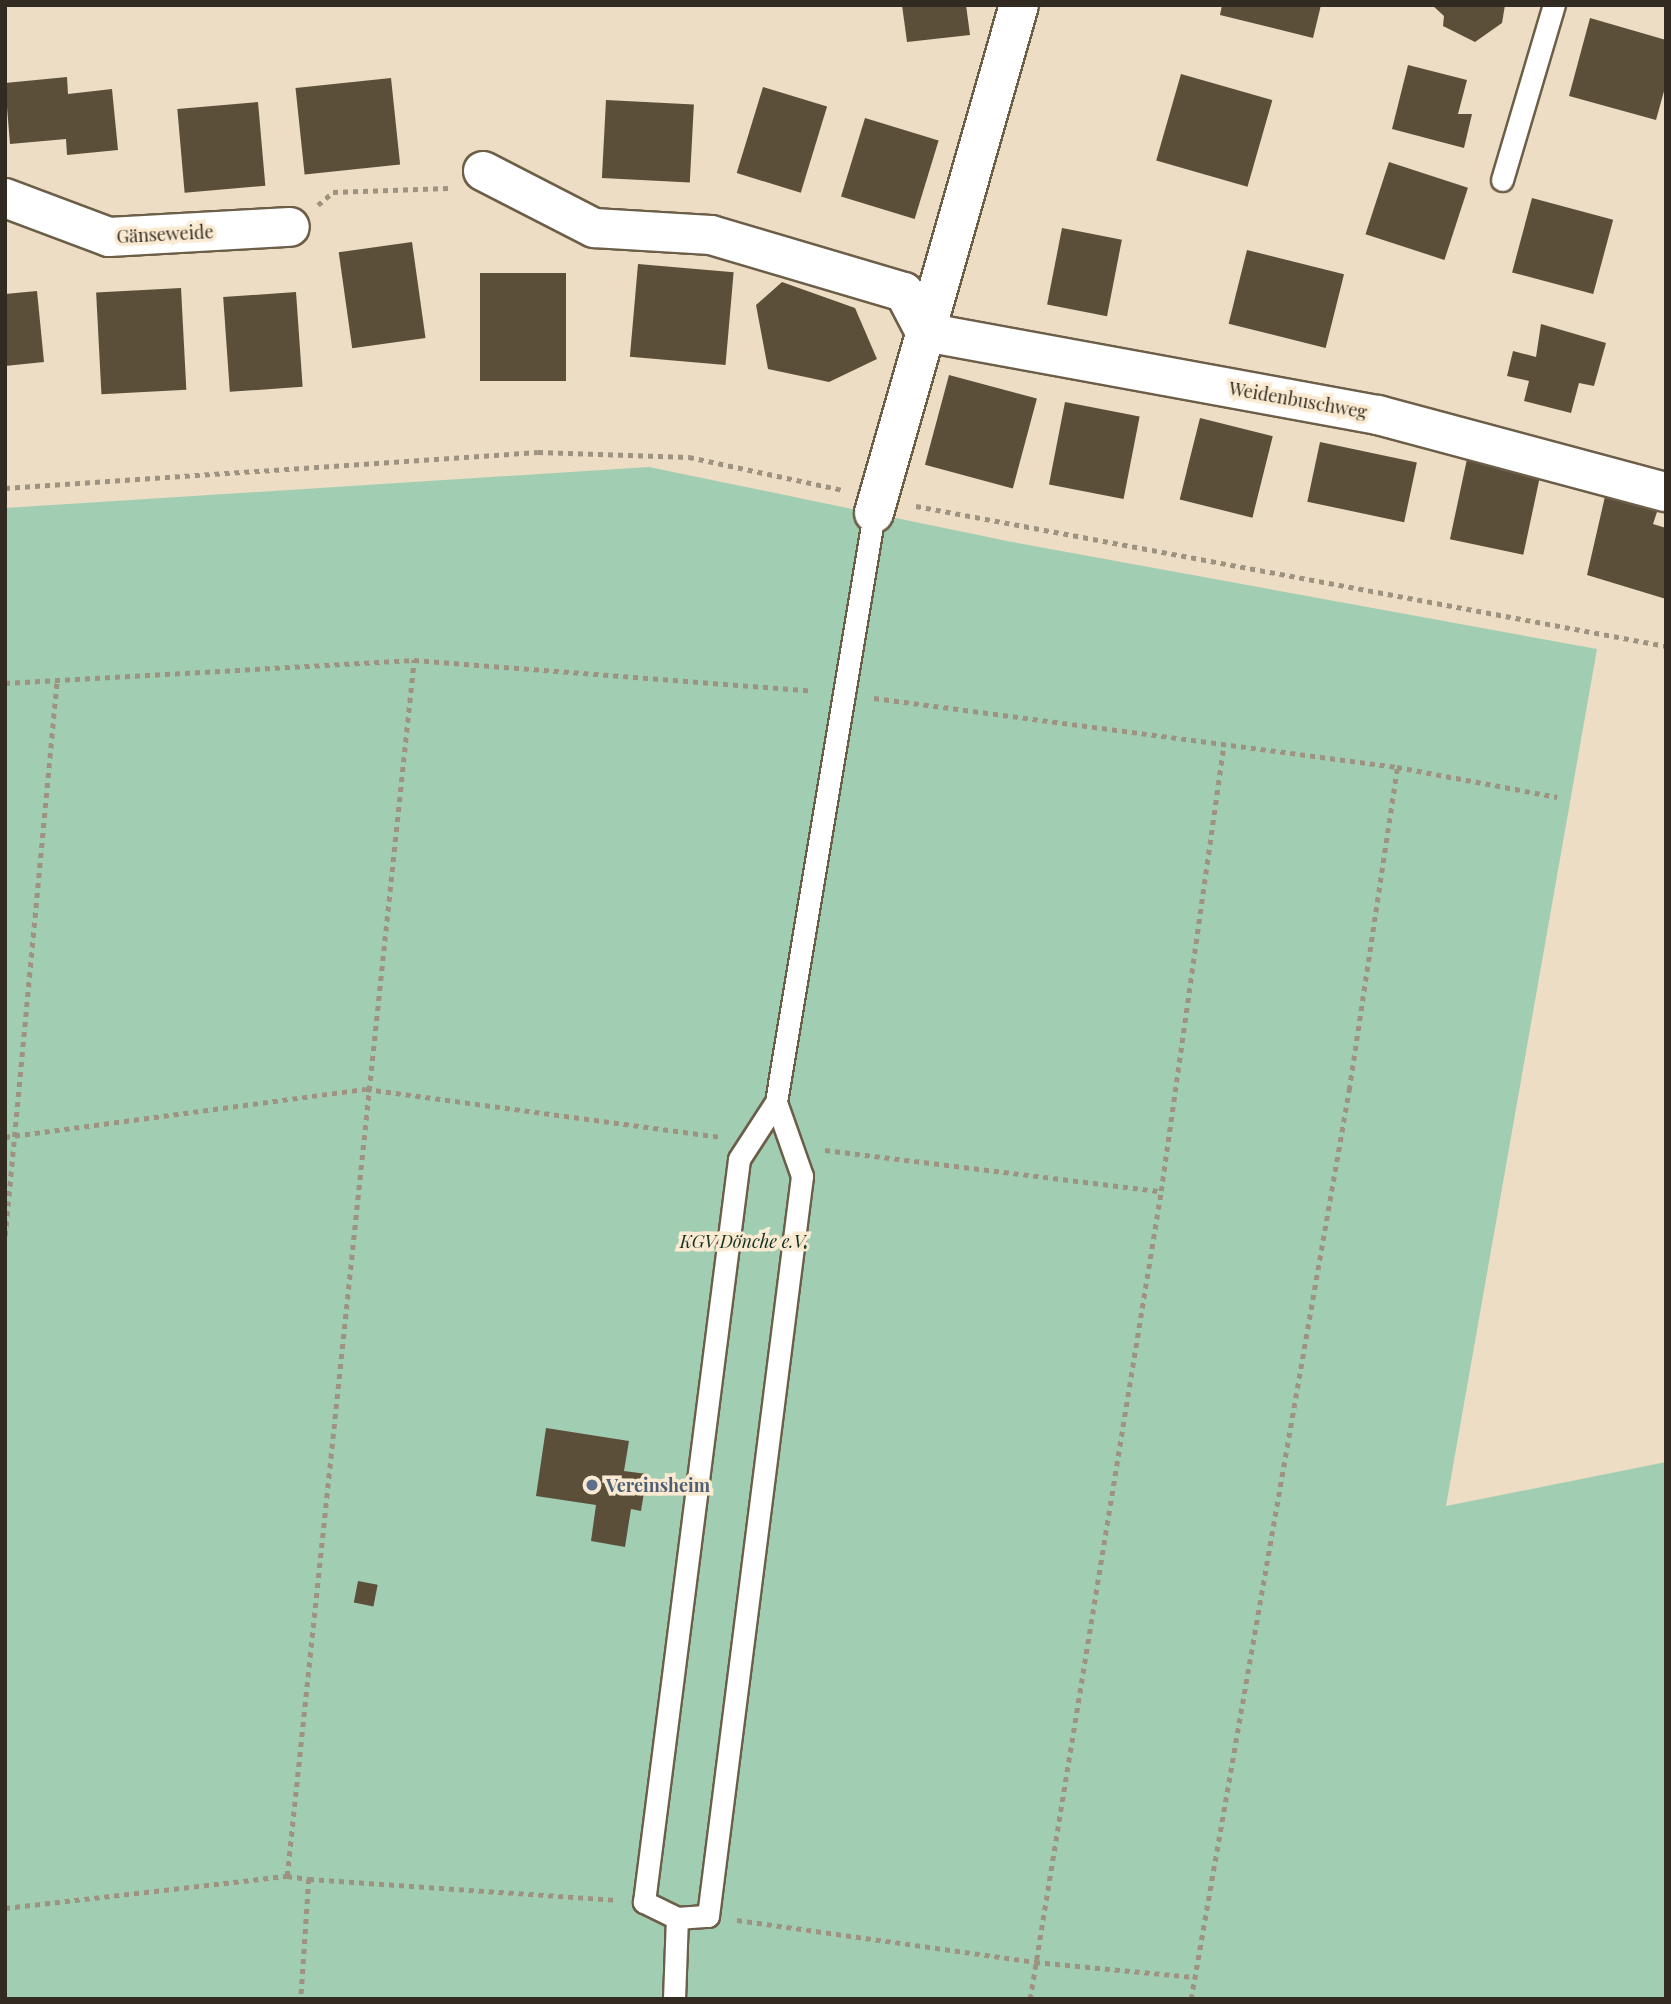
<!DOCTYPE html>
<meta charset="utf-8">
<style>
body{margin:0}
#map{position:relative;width:1671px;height:2004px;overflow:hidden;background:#edddc4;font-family:"Playfair Display",serif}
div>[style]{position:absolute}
.green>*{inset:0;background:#a1ceb3}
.building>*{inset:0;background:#5c4f3a;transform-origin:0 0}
.path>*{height:4.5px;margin-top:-2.25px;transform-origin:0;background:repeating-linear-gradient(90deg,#9e9280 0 5px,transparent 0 10px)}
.roads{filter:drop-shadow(2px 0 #6c5e48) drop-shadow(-2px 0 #6c5e48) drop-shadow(0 2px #6c5e48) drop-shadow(0 -2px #6c5e48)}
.service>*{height:21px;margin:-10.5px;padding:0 10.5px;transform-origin:10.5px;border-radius:10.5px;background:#fff}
.minor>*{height:38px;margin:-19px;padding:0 19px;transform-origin:19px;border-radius:19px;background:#fff}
.dots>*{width:19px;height:19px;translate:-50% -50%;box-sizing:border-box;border:4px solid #faead1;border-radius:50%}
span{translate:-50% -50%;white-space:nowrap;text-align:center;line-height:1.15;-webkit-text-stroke:7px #faead1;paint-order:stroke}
.street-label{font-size:18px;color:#312b21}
.park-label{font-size:18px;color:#103120;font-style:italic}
.service-label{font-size:18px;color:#4e5e75;font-weight:700}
.left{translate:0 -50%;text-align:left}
.frame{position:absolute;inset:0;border:7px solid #312b21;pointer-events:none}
</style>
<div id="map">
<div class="green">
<i style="clip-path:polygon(649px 467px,1012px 542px,1597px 649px,1446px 1506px,1666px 1462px,1666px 1999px,5px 1999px,5px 508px)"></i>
</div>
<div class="building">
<i style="clip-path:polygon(902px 5px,966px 5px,970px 35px,907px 42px)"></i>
<i style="clip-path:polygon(1222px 5px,1321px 5px,1313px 38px,1220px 15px)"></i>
<i style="clip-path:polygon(1432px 5px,1505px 5px,1502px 23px,1475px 42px,1443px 26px,1444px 16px)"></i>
<i style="clip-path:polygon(1590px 18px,1666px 40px,1666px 84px,1656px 120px,1569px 96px)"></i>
<i style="clip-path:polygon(1408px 65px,1467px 80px,1458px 114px,1472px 114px,1464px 148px,1392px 129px)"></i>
<i style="left:1181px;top:74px;width:95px;height:90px;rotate:16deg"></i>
<i style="clip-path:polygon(67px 77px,68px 94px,112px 89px,118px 150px,67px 155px,66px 139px,10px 144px,5px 83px)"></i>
<i style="left:391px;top:78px;width:87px;height:96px;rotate:84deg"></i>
<i style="left:763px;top:87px;width:67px;height:90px;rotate:17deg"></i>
<i style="left:606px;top:100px;width:88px;height:78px;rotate:3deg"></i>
<i style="left:258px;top:102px;width:84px;height:81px;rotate:85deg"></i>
<i style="left:865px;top:118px;width:77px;height:82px;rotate:17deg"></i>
<i style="left:1389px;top:162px;width:83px;height:76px;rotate:18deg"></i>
<i style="left:1532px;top:198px;width:84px;height:77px;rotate:15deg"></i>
<i style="left:1062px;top:228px;width:61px;height:78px;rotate:11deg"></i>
<i style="left:412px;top:242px;width:97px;height:74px;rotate:82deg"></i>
<i style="left:1247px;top:250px;width:100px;height:76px;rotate:14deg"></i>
<i style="left:638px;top:264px;width:96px;height:93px;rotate:5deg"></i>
<i style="left:480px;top:273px;width:86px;height:108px"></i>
<i style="clip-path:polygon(782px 282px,855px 308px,877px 359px,829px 382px,768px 369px,756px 305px)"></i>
<i style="left:181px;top:288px;width:102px;height:85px;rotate:87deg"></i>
<i style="clip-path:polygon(37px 291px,44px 362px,5px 366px,5px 294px)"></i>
<i style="left:296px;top:292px;width:95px;height:73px;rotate:86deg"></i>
<i style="clip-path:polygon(1541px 324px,1606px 343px,1594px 386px,1579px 383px,1571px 413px,1524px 401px,1529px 381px,1507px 376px,1513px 351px,1536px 357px)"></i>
<i style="left:949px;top:375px;width:91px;height:93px;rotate:15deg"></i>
<i style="left:1065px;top:402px;width:76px;height:84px;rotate:11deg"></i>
<i style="left:1200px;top:418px;width:75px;height:84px;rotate:14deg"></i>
<i style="left:1320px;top:442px;width:99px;height:61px;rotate:12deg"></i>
<i style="left:1467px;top:459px;width:75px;height:82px;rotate:12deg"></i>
<i style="clip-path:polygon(1606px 492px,1658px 509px,1653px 524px,1666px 528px,1666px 599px,1587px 575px)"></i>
<i style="clip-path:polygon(546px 1428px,629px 1441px,624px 1471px,647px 1474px,641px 1511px,631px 1509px,625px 1547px,591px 1541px,596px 1505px,536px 1496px)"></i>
<i style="left:358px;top:1581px;width:20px;height:22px;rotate:11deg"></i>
</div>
<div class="path">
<i style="left:318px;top:205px;width:20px;rotate:-41deg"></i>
<i style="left:333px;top:192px;width:115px;rotate:-2deg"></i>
<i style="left:5px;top:488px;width:534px;rotate:-3.86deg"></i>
<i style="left:538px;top:452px;width:151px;rotate:1.9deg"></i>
<i style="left:689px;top:457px;width:157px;rotate:12.1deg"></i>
<i style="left:916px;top:506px;width:763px;rotate:10.57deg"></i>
<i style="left:5px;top:683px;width:410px;rotate:-3.2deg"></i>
<i style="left:874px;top:698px;width:528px;rotate:7.52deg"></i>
<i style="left:1397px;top:767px;width:163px;rotate:10.6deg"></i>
<i style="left:5px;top:1137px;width:364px;rotate:-7.6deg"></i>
<i style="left:366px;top:1089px;width:356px;rotate:7.7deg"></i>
<i style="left:825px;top:1150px;width:338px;rotate:7deg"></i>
<i style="left:5px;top:1236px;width:558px;rotate:-84.66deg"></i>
<i style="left:287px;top:1876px;width:1223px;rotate:-84.04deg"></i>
<i style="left:414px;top:660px;width:400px;rotate:4.4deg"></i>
<i style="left:309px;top:1879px;width:307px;rotate:3.9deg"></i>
<i style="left:5px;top:1908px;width:284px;rotate:-6.5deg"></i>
<i style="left:287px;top:1876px;width:22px;rotate:8deg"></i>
<i style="left:309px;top:1879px;width:120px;rotate:93.8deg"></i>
<i style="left:737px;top:1920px;width:301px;rotate:8deg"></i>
<i style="left:1035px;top:1962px;width:160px;rotate:5.4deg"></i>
<i style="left:1030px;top:1999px;width:819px;rotate:-80.79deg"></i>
<i style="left:1161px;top:1191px;width:451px;rotate:-82deg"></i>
<i style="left:1191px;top:1999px;width:923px;rotate:-80.14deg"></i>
<i style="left:1349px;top:1090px;width:327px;rotate:-81.5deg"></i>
</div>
<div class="roads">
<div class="service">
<i style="left:1502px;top:180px;width:183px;rotate:-73.5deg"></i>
<i style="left:677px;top:1918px;width:31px;rotate:-4deg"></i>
<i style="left:708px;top:1916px;width:746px;rotate:-82.76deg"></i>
<i style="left:802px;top:1176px;width:78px;rotate:-109.4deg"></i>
<i style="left:674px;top:1999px;width:81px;rotate:-87.9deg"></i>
<i style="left:677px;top:1918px;width:37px;rotate:-154deg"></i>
<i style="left:644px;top:1902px;width:749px;rotate:-82.71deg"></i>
<i style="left:739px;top:1159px;width:68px;rotate:-57deg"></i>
<i style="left:776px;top:1102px;width:597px;rotate:-80.55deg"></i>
</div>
<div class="minor">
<i style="left:483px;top:171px;width:125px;rotate:27.2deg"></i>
<i style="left:594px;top:228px;width:117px;rotate:3.4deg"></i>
<i style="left:711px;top:235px;width:201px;rotate:16.5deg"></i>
<i style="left:904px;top:292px;width:45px;rotate:62.3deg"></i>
<i style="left:925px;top:332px;width:461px;rotate:10.4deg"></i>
<i style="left:1378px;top:415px;width:298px;rotate:15deg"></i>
<i style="left:5px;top:198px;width:111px;rotate:20.6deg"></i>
<i style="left:109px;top:237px;width:181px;rotate:-3.2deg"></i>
<i style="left:874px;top:513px;width:528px;rotate:-74.07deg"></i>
</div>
</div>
<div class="dots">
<i style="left:592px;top:1485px;background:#5c6f8a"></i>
</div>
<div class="street-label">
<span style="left:165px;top:234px;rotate:-3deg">Gänseweide</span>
<span style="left:1298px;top:400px;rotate:10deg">Weidenbuschweg</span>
</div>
<div class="park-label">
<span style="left:744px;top:1241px">KGV Dönche e.V.</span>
</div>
<div class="service-label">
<span class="left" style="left:606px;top:1485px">Vereinsheim</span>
</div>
<div class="frame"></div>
</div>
